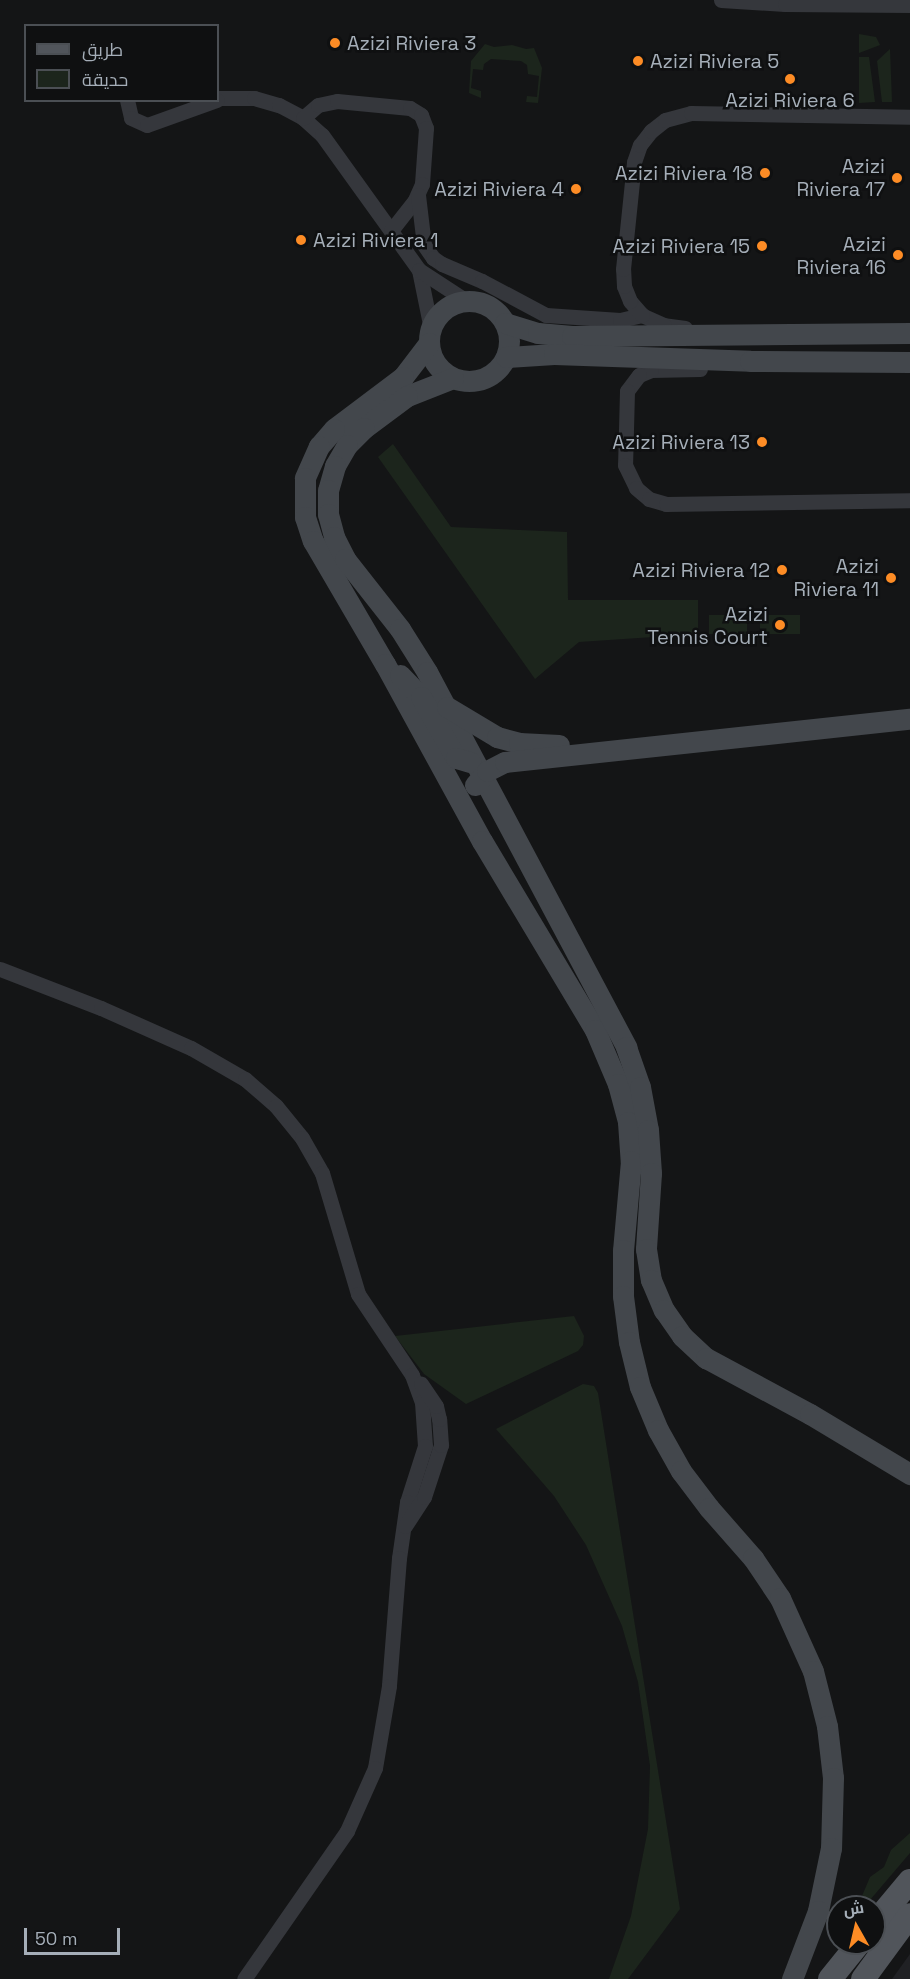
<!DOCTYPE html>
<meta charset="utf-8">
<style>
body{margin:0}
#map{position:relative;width:910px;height:1979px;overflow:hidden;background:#141516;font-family:"Space Grotesk",Cairo,sans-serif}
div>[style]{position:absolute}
.built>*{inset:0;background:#202124}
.green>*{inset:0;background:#1c251c;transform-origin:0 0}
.street>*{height:15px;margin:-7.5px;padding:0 7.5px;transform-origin:7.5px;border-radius:7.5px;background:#35373c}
.secondary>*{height:21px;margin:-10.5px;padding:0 10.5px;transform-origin:10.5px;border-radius:10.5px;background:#43474c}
.secondary>.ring{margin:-10.5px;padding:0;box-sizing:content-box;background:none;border:21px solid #43474c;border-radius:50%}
.primary>*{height:24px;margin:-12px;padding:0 12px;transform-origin:12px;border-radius:12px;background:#51555b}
.dots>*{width:16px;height:16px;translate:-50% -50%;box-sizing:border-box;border:3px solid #0f1011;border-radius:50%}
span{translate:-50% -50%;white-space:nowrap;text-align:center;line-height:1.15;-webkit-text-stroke:5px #0f1011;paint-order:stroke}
.poi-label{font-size:20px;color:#a5aeb8}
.left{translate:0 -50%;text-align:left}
.right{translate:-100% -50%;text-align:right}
.legend{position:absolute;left:24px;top:24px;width:195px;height:78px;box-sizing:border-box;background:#0f1011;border:2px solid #4b4f54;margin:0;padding:8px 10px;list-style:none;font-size:18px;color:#a5aeb8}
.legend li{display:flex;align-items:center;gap:12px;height:30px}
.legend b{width:30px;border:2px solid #4b4f54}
.north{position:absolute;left:826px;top:1895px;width:60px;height:60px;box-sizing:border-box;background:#0f1011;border:2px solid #4b4f54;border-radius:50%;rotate:352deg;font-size:16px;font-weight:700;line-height:24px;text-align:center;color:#a5aeb8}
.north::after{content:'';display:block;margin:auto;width:21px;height:27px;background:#fd8c25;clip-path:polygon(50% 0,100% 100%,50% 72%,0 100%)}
.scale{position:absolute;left:24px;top:1928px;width:96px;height:27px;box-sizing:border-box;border:3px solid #a5aeb8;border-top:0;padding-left:8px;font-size:18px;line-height:21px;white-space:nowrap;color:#a5aeb8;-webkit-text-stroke:4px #0f1011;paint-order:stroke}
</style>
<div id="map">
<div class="built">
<i style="clip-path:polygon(910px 1954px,910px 1979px,892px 1979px)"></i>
</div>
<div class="green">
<i style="clip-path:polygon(859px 34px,876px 37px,880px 45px,859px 53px)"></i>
<i style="clip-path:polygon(485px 44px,494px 47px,512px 45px,526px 49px,534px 48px,542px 68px,538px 103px,526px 102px,527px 96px,537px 97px,539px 76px,528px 74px,527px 65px,521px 61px,491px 59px,484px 64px,483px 70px,473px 69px,471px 88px,481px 91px,481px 98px,469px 93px,471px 61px)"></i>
<i style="clip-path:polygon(890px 49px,892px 102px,882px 102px,877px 61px)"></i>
<i style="clip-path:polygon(859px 57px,869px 57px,875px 102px,859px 103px)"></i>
<i style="clip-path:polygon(393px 444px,451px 527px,567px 532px,568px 600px,698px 600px,698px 634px,579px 642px,535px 679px,378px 457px)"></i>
<i style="left:709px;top:615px;width:38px;height:19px"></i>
<i style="left:760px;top:615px;width:40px;height:19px"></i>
<i style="clip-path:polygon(574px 1316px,584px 1336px,583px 1345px,578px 1351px,466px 1404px,424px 1374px,395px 1336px)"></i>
<i style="clip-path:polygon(583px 1384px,594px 1386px,598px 1393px,680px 1909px,628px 1979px,609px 1979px,631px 1916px,648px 1829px,650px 1766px,638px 1682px,622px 1626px,586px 1545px,554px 1496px,496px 1429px)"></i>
<i style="clip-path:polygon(910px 1833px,910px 1853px,864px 1907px,849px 1907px,862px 1896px,870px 1877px,884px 1867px,891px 1850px)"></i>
</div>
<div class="street">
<i style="left:721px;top:0;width:64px;rotate:3.6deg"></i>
<i style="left:785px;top:4px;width:125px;rotate:0.5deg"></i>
<i style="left:218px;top:98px;width:36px"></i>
<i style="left:254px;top:98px;width:26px;rotate:16deg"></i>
<i style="left:279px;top:105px;width:27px;rotate:28deg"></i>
<i style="left:303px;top:118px;width:25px;rotate:42deg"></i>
<i style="left:322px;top:135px;width:166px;rotate:54.3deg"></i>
<i style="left:419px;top:270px;width:60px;rotate:78.5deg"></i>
<i style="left:127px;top:100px;width:18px;rotate:77deg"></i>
<i style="left:131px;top:118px;width:17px;rotate:24deg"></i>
<i style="left:147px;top:125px;width:74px;rotate:-19.7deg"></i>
<i style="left:303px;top:118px;width:20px;rotate:-41deg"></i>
<i style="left:318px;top:105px;width:19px;rotate:-12deg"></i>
<i style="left:337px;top:101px;width:73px;rotate:5.5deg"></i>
<i style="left:410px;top:108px;width:13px;rotate:32deg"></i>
<i style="left:421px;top:115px;width:14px;rotate:69deg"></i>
<i style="left:426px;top:128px;width:56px;rotate:94.1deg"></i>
<i style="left:422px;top:184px;width:17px;rotate:114deg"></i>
<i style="left:415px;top:200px;width:39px;rotate:128deg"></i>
<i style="left:418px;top:195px;width:50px;rotate:83.2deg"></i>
<i style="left:424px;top:245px;width:16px;rotate:55deg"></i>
<i style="left:433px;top:258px;width:11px;rotate:34deg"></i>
<i style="left:442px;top:264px;width:43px;rotate:23deg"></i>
<i style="left:482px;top:281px;width:72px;rotate:28deg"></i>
<i style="left:546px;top:315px;width:74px;rotate:3.9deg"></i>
<i style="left:620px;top:320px;width:23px;rotate:-13deg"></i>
<i style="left:419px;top:270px;width:59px;rotate:33.1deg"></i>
<i style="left:685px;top:328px;width:21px;rotate:-172deg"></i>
<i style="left:664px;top:325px;width:24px;rotate:-156deg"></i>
<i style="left:642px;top:315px;width:18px;rotate:-131deg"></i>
<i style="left:630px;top:301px;width:16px;rotate:-112deg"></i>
<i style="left:624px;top:286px;width:17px;rotate:-93deg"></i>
<i style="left:623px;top:269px;width:108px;rotate:-84.1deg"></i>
<i style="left:634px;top:162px;width:18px;rotate:-71deg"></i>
<i style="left:640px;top:145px;width:18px;rotate:-52deg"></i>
<i style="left:651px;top:131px;width:18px;rotate:-38deg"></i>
<i style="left:665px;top:120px;width:27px;rotate:-15deg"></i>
<i style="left:691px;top:113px;width:219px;rotate:1deg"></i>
<i style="left:700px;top:369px;width:49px;rotate:178.8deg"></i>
<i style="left:651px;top:370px;width:13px;rotate:157deg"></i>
<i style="left:639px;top:375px;width:20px;rotate:127deg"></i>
<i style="left:627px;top:391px;width:74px;rotate:91.5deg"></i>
<i style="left:625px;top:465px;width:25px;rotate:64deg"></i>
<i style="left:636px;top:488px;width:17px;rotate:40deg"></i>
<i style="left:649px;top:499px;width:18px;rotate:16deg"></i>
<i style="left:666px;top:504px;width:244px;rotate:-0.9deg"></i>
<i style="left:0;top:969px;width:108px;rotate:21.1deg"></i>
<i style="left:101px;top:1008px;width:98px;rotate:24deg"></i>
<i style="left:191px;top:1048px;width:62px;rotate:29.9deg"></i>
<i style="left:245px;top:1079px;width:41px;rotate:41.1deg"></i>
<i style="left:276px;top:1106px;width:41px;rotate:50.9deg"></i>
<i style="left:302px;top:1138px;width:40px;rotate:60.3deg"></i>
<i style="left:322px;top:1173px;width:126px;rotate:73.4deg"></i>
<i style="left:358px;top:1294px;width:97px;rotate:56.3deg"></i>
<i style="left:412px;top:1375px;width:29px;rotate:70deg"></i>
<i style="left:422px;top:1402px;width:44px;rotate:86.1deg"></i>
<i style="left:425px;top:1446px;width:59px;rotate:107.8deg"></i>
<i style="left:407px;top:1502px;width:57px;rotate:98.1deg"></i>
<i style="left:399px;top:1558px;width:128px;rotate:94.5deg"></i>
<i style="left:389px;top:1686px;width:83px;rotate:99.7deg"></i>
<i style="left:375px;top:1768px;width:69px;rotate:114deg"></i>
<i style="left:347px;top:1831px;width:180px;rotate:124.8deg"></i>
<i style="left:405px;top:1526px;width:35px;rotate:-57deg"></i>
<i style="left:424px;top:1497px;width:55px;rotate:-71.9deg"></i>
<i style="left:441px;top:1445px;width:26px;rotate:-94deg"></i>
<i style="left:439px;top:1419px;width:13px;rotate:-103deg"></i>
<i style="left:436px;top:1406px;width:27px;rotate:-124deg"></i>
</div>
<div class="secondary">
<i class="ring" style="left:429px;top:301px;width:59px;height:59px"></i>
<i style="left:505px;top:323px;width:34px;rotate:17deg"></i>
<i style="left:538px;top:333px;width:34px;rotate:5deg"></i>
<i style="left:572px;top:336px;width:338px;rotate:-0.5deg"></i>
<i style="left:429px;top:343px;width:43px;rotate:127.4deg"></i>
<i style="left:403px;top:377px;width:86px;rotate:143deg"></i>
<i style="left:334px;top:429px;width:23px;rotate:131deg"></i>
<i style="left:319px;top:446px;width:35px;rotate:114deg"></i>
<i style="left:305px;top:478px;width:39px;rotate:90deg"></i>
<i style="left:305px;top:517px;width:25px;rotate:72deg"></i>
<i style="left:313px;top:541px;width:143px;rotate:59.7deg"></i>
<i style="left:385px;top:664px;width:202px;rotate:61.3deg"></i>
<i style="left:482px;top:841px;width:220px;rotate:59.1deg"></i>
<i style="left:595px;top:1030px;width:59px;rotate:66.9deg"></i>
<i style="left:618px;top:1084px;width:39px;rotate:75deg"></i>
<i style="left:628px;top:1122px;width:39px;rotate:86deg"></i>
<i style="left:631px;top:1161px;width:89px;rotate:95.1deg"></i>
<i style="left:623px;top:1250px;width:46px;rotate:90deg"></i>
<i style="left:623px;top:1296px;width:46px;rotate:82.6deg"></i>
<i style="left:629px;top:1342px;width:46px;rotate:76.3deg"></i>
<i style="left:640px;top:1387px;width:47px;rotate:67.3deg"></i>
<i style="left:658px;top:1430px;width:47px;rotate:60.7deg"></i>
<i style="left:681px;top:1471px;width:46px;rotate:52.9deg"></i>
<i style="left:709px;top:1508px;width:67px;rotate:48.7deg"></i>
<i style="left:753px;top:1558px;width:48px;rotate:56deg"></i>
<i style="left:780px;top:1598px;width:80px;rotate:65.7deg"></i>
<i style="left:813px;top:1671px;width:57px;rotate:75.7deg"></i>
<i style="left:827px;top:1726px;width:52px;rotate:83.4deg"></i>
<i style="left:833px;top:1778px;width:70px;rotate:91.6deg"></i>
<i style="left:831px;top:1848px;width:64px;rotate:101.7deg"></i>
<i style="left:818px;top:1911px;width:73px;rotate:110.9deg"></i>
<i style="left:506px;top:357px;width:48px;rotate:-3.6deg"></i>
<i style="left:554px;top:354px;width:196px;rotate:2deg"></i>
<i style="left:750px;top:361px;width:160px;rotate:0.4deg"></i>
<i style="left:453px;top:378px;width:49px;rotate:158.6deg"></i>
<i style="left:407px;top:396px;width:54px;rotate:143.3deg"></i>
<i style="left:364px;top:428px;width:24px;rotate:135deg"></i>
<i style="left:347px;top:445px;width:24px;rotate:120deg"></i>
<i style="left:335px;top:466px;width:25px;rotate:106deg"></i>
<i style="left:328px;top:490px;width:24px;rotate:90deg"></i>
<i style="left:328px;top:514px;width:24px;rotate:75deg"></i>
<i style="left:334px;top:537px;width:25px;rotate:63deg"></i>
<i style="left:345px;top:559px;width:89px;rotate:51.8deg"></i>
<i style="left:400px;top:629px;width:51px;rotate:57.9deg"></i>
<i style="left:427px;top:672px;width:425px;rotate:62deg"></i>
<i style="left:626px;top:1047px;width:42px;rotate:70.7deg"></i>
<i style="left:640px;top:1087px;width:44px;rotate:79.5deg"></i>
<i style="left:648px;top:1130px;width:43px;rotate:86deg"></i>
<i style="left:651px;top:1173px;width:76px;rotate:93.8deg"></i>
<i style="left:646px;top:1249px;width:31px;rotate:81deg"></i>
<i style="left:651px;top:1280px;width:33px;rotate:67deg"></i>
<i style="left:664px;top:1310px;width:32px;rotate:55deg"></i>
<i style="left:682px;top:1336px;width:33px;rotate:43deg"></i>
<i style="left:706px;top:1358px;width:118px;rotate:28.3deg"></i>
<i style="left:810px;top:1414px;width:117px;rotate:31deg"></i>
<i style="left:400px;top:675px;width:30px;rotate:46deg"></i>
<i style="left:421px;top:697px;width:70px;rotate:60.2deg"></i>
<i style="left:456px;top:758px;width:15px;rotate:16deg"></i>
<i style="left:447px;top:707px;width:58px;rotate:31deg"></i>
<i style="left:497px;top:737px;width:23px;rotate:15deg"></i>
<i style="left:519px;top:743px;width:40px;rotate:2.9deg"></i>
<i style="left:475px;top:785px;width:18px;rotate:-49deg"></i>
<i style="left:487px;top:771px;width:20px;rotate:-27deg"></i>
<i style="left:505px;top:762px;width:407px;rotate:-6.1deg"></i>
</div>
<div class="primary">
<i style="left:874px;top:1924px;width:56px;rotate:-50.1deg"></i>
<i style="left:830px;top:1979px;width:46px;rotate:-51.1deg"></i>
<i style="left:863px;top:1979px;width:79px;rotate:-53.7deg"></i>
</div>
<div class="dots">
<i style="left:335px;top:43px;background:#fd8c25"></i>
<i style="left:638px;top:61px;background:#fd8c25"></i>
<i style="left:790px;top:79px;background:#fd8c25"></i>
<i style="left:765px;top:173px;background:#fd8c25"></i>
<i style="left:897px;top:178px;background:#fd8c25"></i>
<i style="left:576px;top:189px;background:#fd8c25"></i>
<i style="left:301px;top:240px;background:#fd8c25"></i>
<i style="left:762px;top:246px;background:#fd8c25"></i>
<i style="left:898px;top:255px;background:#fd8c25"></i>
<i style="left:762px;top:442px;background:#fd8c25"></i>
<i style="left:782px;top:570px;background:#fd8c25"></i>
<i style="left:891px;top:578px;background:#fd8c25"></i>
<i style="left:780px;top:625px;background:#fd8c25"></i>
</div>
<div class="poi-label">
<span class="left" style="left:347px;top:43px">Azizi Riviera 3</span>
<span class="left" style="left:650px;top:61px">Azizi Riviera 5</span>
<span style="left:790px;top:100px">Azizi Riviera 6</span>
<span class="right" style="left:885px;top:178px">Azizi<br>Riviera 17</span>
<span class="right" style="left:753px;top:173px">Azizi Riviera 18</span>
<span class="right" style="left:564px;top:189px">Azizi Riviera 4</span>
<span class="left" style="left:313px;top:240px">Azizi Riviera 1</span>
<span class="right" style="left:886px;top:256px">Azizi<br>Riviera 16</span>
<span class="right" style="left:750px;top:246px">Azizi Riviera 15</span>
<span class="right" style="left:750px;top:442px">Azizi Riviera 13</span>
<span class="right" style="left:879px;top:578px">Azizi<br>Riviera 11</span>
<span class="right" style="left:770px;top:570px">Azizi Riviera 12</span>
<span class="right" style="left:768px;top:626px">Azizi<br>Tennis Court</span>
</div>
<ul class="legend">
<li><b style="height:8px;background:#51555b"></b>طريق</li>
<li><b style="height:16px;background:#1c251c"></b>حديقة</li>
</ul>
<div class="north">ش</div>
<div class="scale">50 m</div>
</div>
